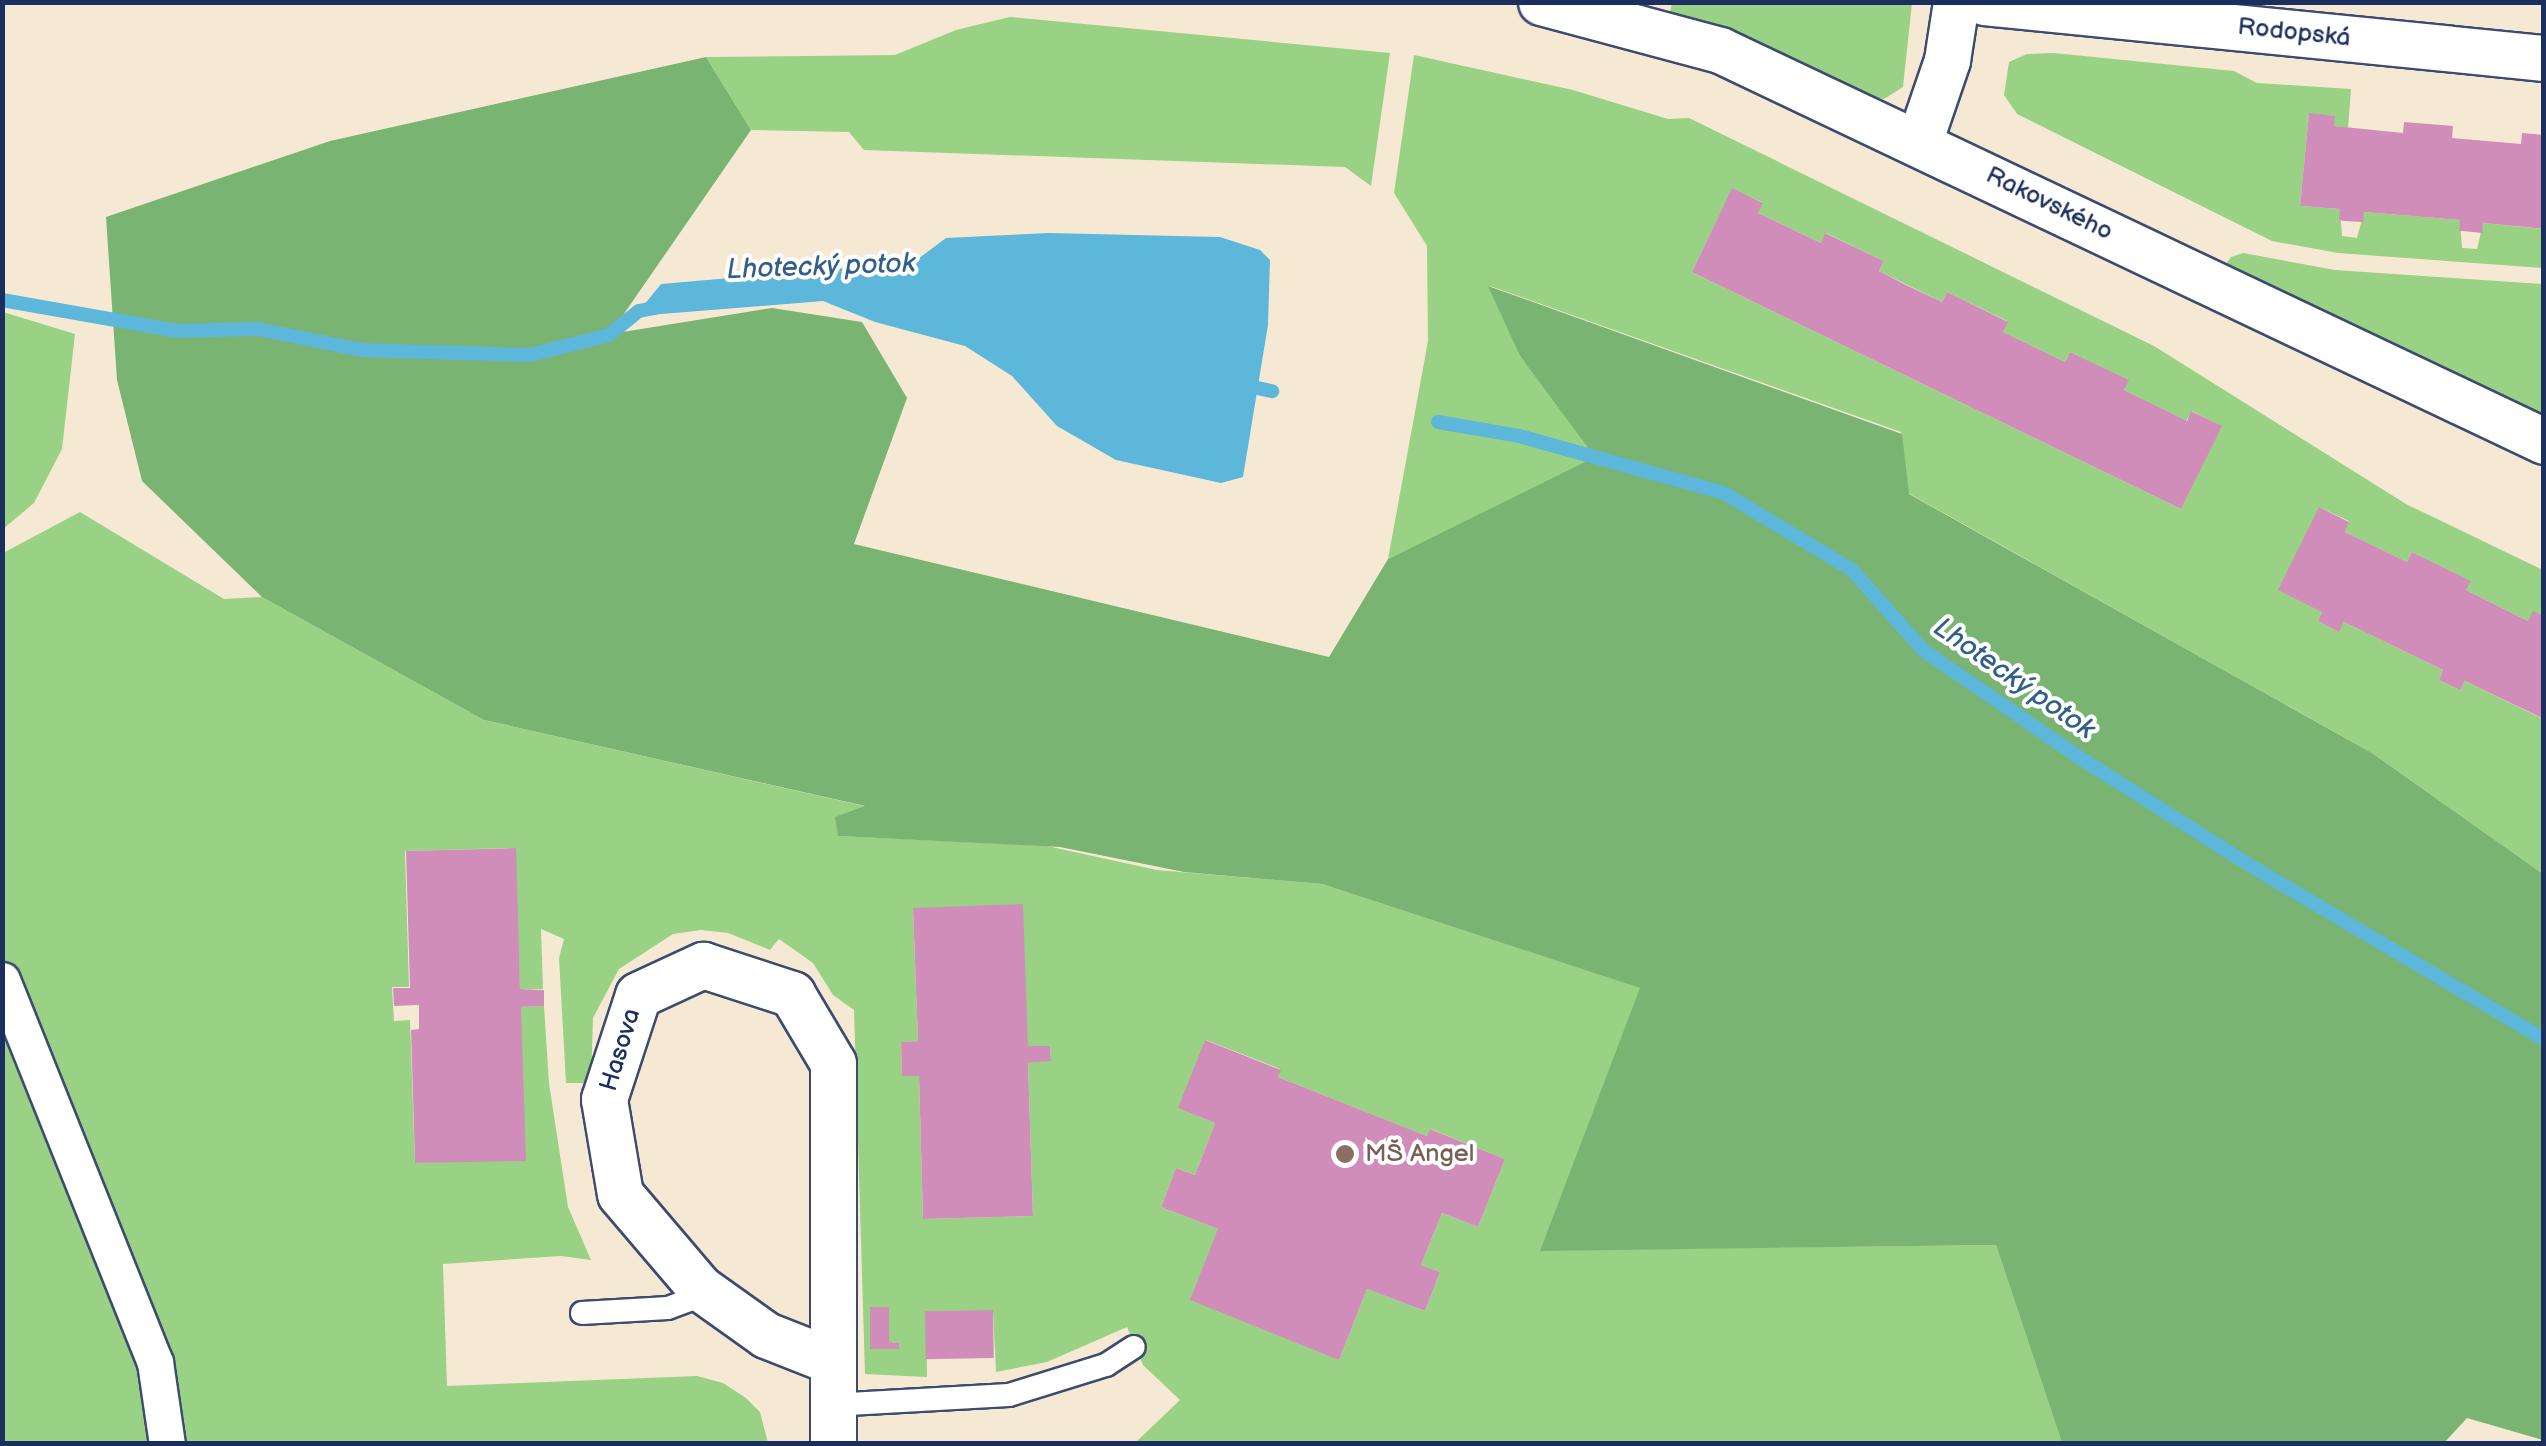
<!DOCTYPE html>
<meta charset="utf-8">
<style>
body{margin:0}
#map{position:relative;width:2546px;height:1446px;overflow:hidden;background:#f6e9d4;font-family:"Balsamiq Sans",sans-serif}
div>[style]{position:absolute}
.green>*{inset:0;background:#99d285}
.forest>*{inset:0;background:#7ab472}
.water>*{inset:0;background:#5cb7da}
.stream>*{height:14px;margin:-7px;padding:0 7px;transform-origin:7px;border-radius:7px;background:#5cb7da}
.building>*{inset:0;background:#d08db9;transform-origin:0 0}
.roads{filter:drop-shadow(2px 0 #3c4b70) drop-shadow(-2px 0 #3c4b70) drop-shadow(0 2px #3c4b70) drop-shadow(0 -2px #3c4b70)}
.service>*{height:22px;margin:-11px;padding:0 11px;transform-origin:11px;border-radius:11px;background:#fff}
.pedestrian>*{height:35px;margin:-17.5px;padding:0 17.5px;transform-origin:17.5px;border-radius:17.5px;background:#fff}
.minor>*{height:45px;margin:-22.5px;padding:0 22.5px;transform-origin:22.5px;border-radius:22.5px;background:#fff}
.dots>*{width:28px;height:28px;translate:-50% -50%;box-sizing:border-box;border:5px solid #fff;border-radius:50%}
span{translate:-50% -50%;white-space:nowrap;text-align:center;line-height:1.15;-webkit-text-stroke:8px #fff;paint-order:stroke}
.street-label{font-size:25px;color:#1b2f5e}
.education-label{font-size:25px;color:#785e54}
.left{translate:0 -50%;text-align:left}
.water-label{font-size:28px;color:#325f89;font-style:italic}
.frame{position:absolute;inset:0;border:5px solid #1b2f5e;pointer-events:none}
</style>
<div id="map">
<div class="green">
<i style="clip-path:polygon(1672px 2px,1912px 3px,1903px 87px,1884px 99px,1857px 94px,1670px 13px)"></i>
<i style="clip-path:polygon(1010px 17px,1390px 53px,1371px 186px,1345px 167px,864px 150px,849px 132px,751px 130px,706px 57px,895px 55px,956px 30px)"></i>
<i style="clip-path:polygon(2054px 53px,2234px 71px,2257px 83px,2351px 89px,2348px 128px,2334px 126px,2334px 116px,2309px 114px,2300px 206px,2340px 209px,2342px 236px,2357px 238px,2364px 212px,2460px 220px,2462px 248px,2477px 249px,2483px 223px,2543px 229px,2543px 268px,2338px 253px,2272px 241px,2017px 114px,2004px 95px,2009px 62px,2027px 54px)"></i>
<i style="clip-path:polygon(evenodd,1414px 55px,1573px 90px,1668px 119px,1689px 118px,2154px 346px,2406px 504px,2543px 570px,2543px 616px,2528px 621px,2466px 590px,2470px 581px,2412px 552px,2407px 562px,2345px 532px,2349px 521px,2319px 507px,2322px 612px,2318px 621px,2338px 631px,2344px 622px,2443px 670px,2439px 680px,2460px 690px,2465px 681px,2543px 719px,2543px 874px,2372px 753px,1908px 493px,1901px 432px,1490px 286px,1520px 356px,1596px 457px,1388px 559px,1428px 341px,1427px 246px,1394px 193px,1414px 55px,1732px 189px,1762px 202px,1758px 213px,1821px 243px,1826px 233px,1884px 261px,1879px 271px,1942px 302px,1947px 292px,2007px 321px,2003px 332px,2065px 362px,2070px 352px,2128px 380px,2124px 390px,2186px 421px,2192px 411px,2221px 426px,2181px 509px,1692px 272px,1732px 189px)"></i>
<i style="clip-path:polygon(2243px 253px,2335px 270px,2543px 284px,2543px 429px,2220px 272px,2231px 257px)"></i>
<i style="clip-path:polygon(3px 312px,75px 334px,62px 449px,34px 503px,3px 529px)"></i>
<i style="clip-path:polygon(evenodd,80px 512px,224px 599px,262px 597px,484px 720px,868px 807px,839px 836px,1047px 846px,1157px 870px,1322px 884px,1641px 988px,1541px 1250px,1996px 1245px,2062px 1443px,1135px 1443px,1180px 1400px,1143px 1365px,1127px 1327px,1047px 1362px,996px 1372px,993px 1311px,926px 1312px,927px 1377px,865px 1374px,854px 1010px,833px 995px,813px 963px,779px 939px,770px 950px,728px 933px,701px 930px,673px 934px,619px 969px,593px 1018px,591px 1083px,566px 1083px,559px 958px,564px 939px,541px 929px,543px 989px,520px 989px,514px 848px,405px 851px,409px 987px,392px 987px,394px 1021px,410px 1020px,415px 1163px,525px 1159px,520px 1007px,544px 1006px,549px 1083px,568px 1207px,591px 1260px,561px 1256px,443px 1264px,447px 1386px,697px 1376px,723px 1383px,746px 1398px,760px 1412px,768px 1443px,3px 1444px,3px 553px,80px 512px,913px 908px,1028px 1046px,1050px 1046px,1051px 1060px,1028px 1063px,1033px 1216px,923px 1219px,919px 1076px,902px 1075px,901px 1042px,918px 1041px,913px 908px,80px 512px,1206px 1040px,1280px 1069px,1278px 1077px,1427px 1136px,1431px 1129px,1505px 1159px,1478px 1227px,1442px 1213px,1421px 1265px,1440px 1272px,1425px 1311px,1367px 1289px,1339px 1360px,1218px 1229px,1161px 1207px,1176px 1168px,1195px 1175px,1215px 1123px,1179px 1108px,1206px 1040px,80px 512px,871px 1307px,889px 1308px,889px 1342px,898px 1343px,898px 1349px,870px 1349px,871px 1307px)"></i>
</div>
<div class="forest">
<i style="clip-path:polygon(706px 57px,751px 130px,610px 334px,772px 308px,862px 322px,907px 398px,854px 544px,1329px 657px,1388px 559px,1595px 457px,1520px 356px,1488px 286px,1902px 434px,1909px 494px,2372px 753px,2543px 874px,2543px 1440px,2467px 1418px,2444px 1443px,2062px 1443px,1996px 1245px,1540px 1251px,1640px 988px,1322px 884px,1184px 872px,1060px 847px,838px 836px,835px 817px,865px 806px,484px 720px,262px 597px,142px 481px,117px 380px,106px 217px,330px 141px)"></i>
</div>
<div class="water">
<i style="clip-path:polygon(1049px 233px,1220px 237px,1260px 250px,1270px 260px,1268px 325px,1243px 477px,1221px 483px,1116px 460px,1057px 426px,1012px 376px,965px 346px,875px 322px,823px 301px,649px 315px,639px 311px,661px 284px,914px 262px,946px 238px)"></i>
</div>
<div class="stream">
<i style="left:2px;top:300px;width:179px;rotate:10deg"></i>
<i style="left:178px;top:331px;width:80px;rotate:-1.4deg"></i>
<i style="left:258px;top:329px;width:105px;rotate:11.5deg"></i>
<i style="left:361px;top:350px;width:169px;rotate:1.7deg"></i>
<i style="left:530px;top:355px;width:81px;rotate:-14.2deg"></i>
<i style="left:609px;top:335px;width:38px;rotate:-39deg"></i>
<i style="left:639px;top:311px;width:16px;rotate:-11deg"></i>
<i style="left:1243px;top:385px;width:30px;rotate:12deg"></i>
<i style="left:1438px;top:422px;width:82px;rotate:9.8deg"></i>
<i style="left:1519px;top:436px;width:213px;rotate:15.5deg"></i>
<i style="left:1724px;top:493px;width:149px;rotate:31deg"></i>
<i style="left:1852px;top:570px;width:107px;rotate:48.4deg"></i>
<i style="left:1923px;top:650px;width:187px;rotate:34.5deg"></i>
<i style="left:2077px;top:756px;width:206px;rotate:32.3deg"></i>
<i style="left:2251px;top:866px;width:340px;rotate:30.6deg"></i>
</div>
<div class="building">
<i style="clip-path:polygon(2309px 113px,2335px 116px,2334px 126px,2403px 133px,2404px 122px,2453px 126px,2452px 138px,2521px 144px,2522px 133px,2544px 135px,2544px 229px,2483px 223px,2482px 233px,2463px 231px,2459px 231px,2460px 220px,2364px 212px,2363px 222px,2344px 221px,2339px 220px,2340px 209px,2300px 206px)"></i>
<i style="clip-path:polygon(1732px 188px,1763px 203px,1758px 213px,1821px 243px,1825px 233px,1884px 261px,1879px 271px,1906px 285px,1942px 302px,1947px 292px,2008px 322px,2003px 332px,2030px 345px,2065px 362px,2070px 352px,2129px 380px,2124px 390px,2187px 421px,2191px 411px,2222px 426px,2181px 509px,1692px 272px)"></i>
<i style="clip-path:polygon(2319px 507px,2349px 522px,2345px 532px,2368px 543px,2407px 562px,2412px 552px,2471px 581px,2466px 590px,2528px 621px,2533px 611px,2544px 616px,2544px 719px,2465px 681px,2460px 690px,2439px 680px,2443px 670px,2344px 622px,2339px 632px,2318px 621px,2322px 612px,2278px 590px)"></i>
<i style="clip-path:polygon(516px 848px,520px 989px,544px 990px,544px 1006px,521px 1007px,526px 1161px,415px 1163px,411px 1030px,419px 1029px,419px 1005px,394px 1006px,393px 988px,410px 988px,406px 851px)"></i>
<i style="clip-path:polygon(1023px 904px,1028px 1046px,1050px 1046px,1051px 1061px,1028px 1063px,1033px 1216px,923px 1219px,919px 1076px,902px 1076px,901px 1042px,918px 1041px,913px 908px)"></i>
<i style="clip-path:polygon(1205px 1040px,1281px 1070px,1278px 1077px,1427px 1136px,1430px 1129px,1505px 1159px,1478px 1227px,1442px 1213px,1421px 1265px,1440px 1272px,1425px 1311px,1367px 1289px,1339px 1360px,1190px 1300px,1218px 1229px,1161px 1207px,1176px 1168px,1195px 1175px,1215px 1123px,1178px 1108px)"></i>
<i style="clip-path:polygon(870px 1307px,889px 1307px,889px 1342px,899px 1343px,899px 1349px,870px 1349px)"></i>
<i style="left:993px;top:1310px;width:48px;height:68px;rotate:89deg"></i>
</div>
<div class="roads">
<div class="service">
<i style="left:582px;top:1313px;width:86px;rotate:-3.3deg"></i>
<i style="left:668px;top:1308px;width:43px;rotate:-20.6deg"></i>
<i style="left:831px;top:1405px;width:178px;rotate:-3.2deg"></i>
<i style="left:1009px;top:1395px;width:102px;rotate:-17.2deg"></i>
<i style="left:1106px;top:1365px;width:33px;rotate:-33deg"></i>
</div>
<div class="pedestrian">
<i style="left:2px;top:980px;width:412px;rotate:68.2deg"></i>
<i style="left:155px;top:1362px;width:83px;rotate:81.7deg"></i>
</div>
<div class="minor">
<i style="left:1541px;top:2px;width:185px;rotate:15deg"></i>
<i style="left:1720px;top:50px;width:912px;rotate:25.39deg"></i>
<i style="left:1984px;top:2px;width:563px;rotate:5.71deg"></i>
<i style="left:1919px;top:142px;width:87px;rotate:-71.1deg"></i>
<i style="left:1947px;top:60px;width:59px;rotate:-81.2deg"></i>
<i style="left:832px;top:1361px;width:71px;rotate:-158.5deg"></i>
<i style="left:766px;top:1335px;width:81px;rotate:-144.5deg"></i>
<i style="left:700px;top:1288px;width:123px;rotate:-130.4deg"></i>
<i style="left:620px;top:1194px;width:96px;rotate:-99.6deg"></i>
<i style="left:604px;top:1099px;width:109px;rotate:-71.9deg"></i>
<i style="left:638px;top:995px;width:72px;rotate:-24.8deg"></i>
<i style="left:703px;top:965px;width:94px;rotate:18deg"></i>
<i style="left:792px;top:994px;width:80px;rotate:59.3deg"></i>
<i style="left:833px;top:1063px;width:381px;rotate:90deg"></i>
</div>
</div>
<div class="dots">
<i style="left:1345px;top:1154px;background:#8d6e63"></i>
</div>
<div class="street-label">
<span style="left:2294px;top:33px;rotate:6deg">Rodopská</span>
<span style="left:2049px;top:204px;rotate:26deg">Rakovského</span>
<span style="left:621px;top:1050px;rotate:-73deg">Hasova</span>
</div>
<div class="education-label">
<span class="left" style="left:1365px;top:1154px">MŠ Angel</span>
</div>
<div class="water-label">
<span style="left:821px;top:267px;rotate:-2deg">Lhotecký potok</span>
<span style="left:2014px;top:679px;rotate:35deg">Lhotecký potok</span>
</div>
<div class="frame"></div>
</div>
